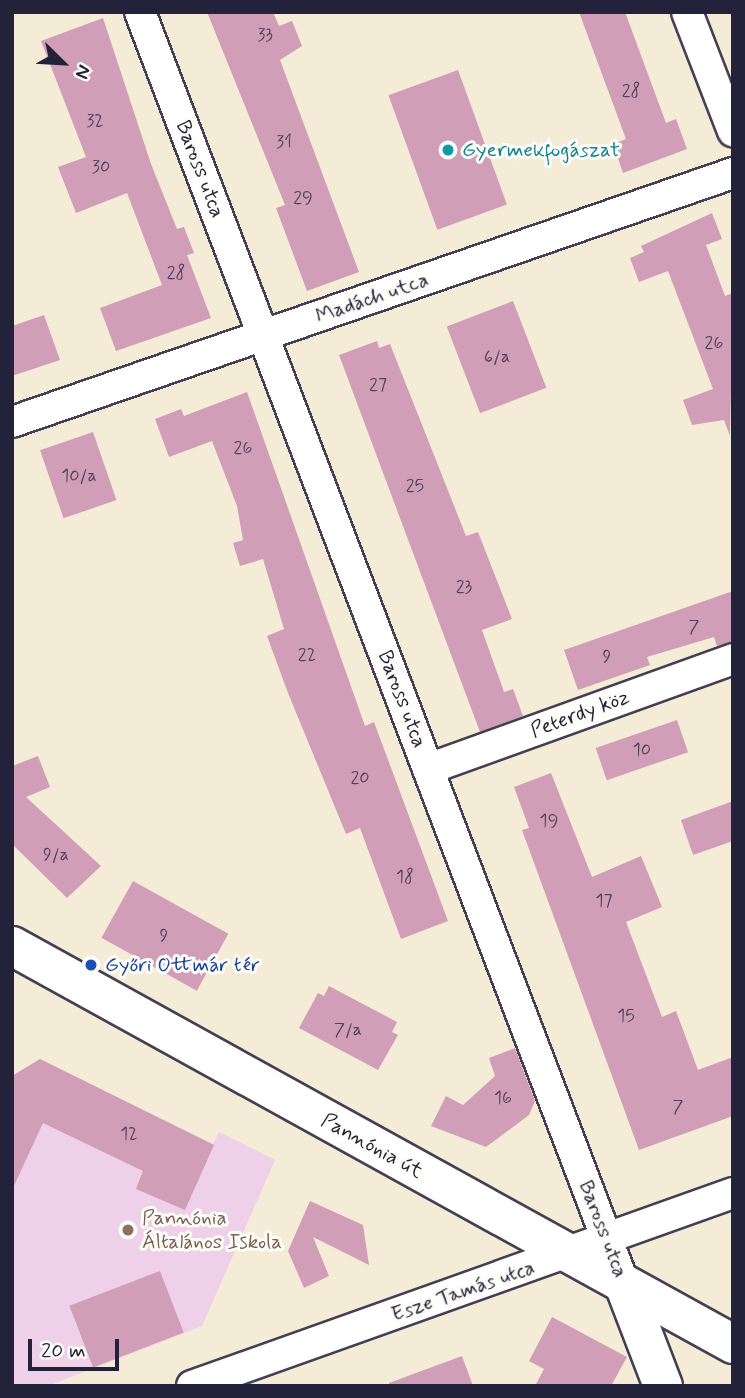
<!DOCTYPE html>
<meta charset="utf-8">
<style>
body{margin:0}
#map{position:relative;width:745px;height:1398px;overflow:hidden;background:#f4ecd7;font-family:Mynerve,sans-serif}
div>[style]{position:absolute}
.built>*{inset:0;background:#eed0e8}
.building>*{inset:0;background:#d09eb6;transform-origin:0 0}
.roads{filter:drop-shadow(2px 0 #424052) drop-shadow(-2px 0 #424052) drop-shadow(0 2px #424052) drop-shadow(0 -2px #424052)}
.minor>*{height:30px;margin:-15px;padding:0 15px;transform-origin:15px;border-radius:15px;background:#fff}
.tertiary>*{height:38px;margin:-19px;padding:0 19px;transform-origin:19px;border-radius:19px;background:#fff}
.dots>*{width:19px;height:19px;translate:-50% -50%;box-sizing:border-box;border:4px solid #fdfcf7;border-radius:50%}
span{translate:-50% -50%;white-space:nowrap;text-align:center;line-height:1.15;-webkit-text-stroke:6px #fdfcf7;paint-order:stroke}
.number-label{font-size:18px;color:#4e415a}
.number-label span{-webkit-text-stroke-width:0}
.culture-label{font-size:21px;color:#0d838f}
.left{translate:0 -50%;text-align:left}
.street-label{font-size:21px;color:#22223b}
.transit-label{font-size:21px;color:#164399}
.education-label{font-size:21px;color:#785e54}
.frame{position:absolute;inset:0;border:14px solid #22223b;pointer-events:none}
.north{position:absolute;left:28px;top:28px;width:70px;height:70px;-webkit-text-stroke:5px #fdfcf7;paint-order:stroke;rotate:114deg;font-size:19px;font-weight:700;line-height:28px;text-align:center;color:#22223b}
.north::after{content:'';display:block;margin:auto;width:24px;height:32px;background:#22223b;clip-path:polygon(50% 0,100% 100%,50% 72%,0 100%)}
.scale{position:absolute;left:28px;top:1339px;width:91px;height:32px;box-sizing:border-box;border:4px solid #22223b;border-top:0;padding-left:9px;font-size:21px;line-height:24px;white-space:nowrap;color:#22223b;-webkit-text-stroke:5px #fdfcf7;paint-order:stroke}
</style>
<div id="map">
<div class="built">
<i style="clip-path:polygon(40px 1059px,213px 1144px,219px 1132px,275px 1160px,202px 1326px,48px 1386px,12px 1386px,12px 1076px)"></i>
</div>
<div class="building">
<i style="clip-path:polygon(207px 12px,273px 12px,279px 26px,292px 21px,302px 46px,280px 60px,359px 272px,307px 291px,276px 208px,285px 205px)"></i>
<i style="clip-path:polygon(579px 12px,625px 12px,666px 123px,676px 119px,687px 149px,623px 173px,613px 144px,626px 139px)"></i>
<i style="clip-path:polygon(103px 18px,151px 164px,177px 229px,184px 227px,194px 253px,187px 255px,211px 318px,116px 351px,100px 308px,162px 285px,127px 193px,76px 213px,58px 167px,86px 157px,41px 41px)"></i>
<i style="left:458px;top:70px;width:143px;height:74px;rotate:70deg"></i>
<i style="clip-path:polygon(712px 213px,722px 239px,706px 245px,725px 296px,733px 293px,730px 436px,724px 420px,692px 425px,683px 400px,713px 389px,668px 271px,639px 282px,630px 258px,644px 252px,641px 246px)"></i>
<i style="left:513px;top:301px;width:93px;height:71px;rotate:69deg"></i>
<i style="clip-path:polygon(44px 315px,60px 360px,12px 376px,12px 326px)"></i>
<i style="clip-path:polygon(377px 341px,379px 348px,390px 344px,466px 536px,478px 532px,512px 619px,482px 630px,504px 692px,513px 689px,523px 716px,480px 732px,339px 355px)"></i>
<i style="clip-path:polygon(247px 392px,365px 726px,374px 722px,448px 921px,401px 939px,360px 828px,346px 834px,288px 693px,267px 636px,284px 629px,263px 559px,240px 566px,233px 543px,243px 540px,237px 506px,212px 441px,169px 457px,155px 419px,181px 409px,184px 416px)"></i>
<i style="left:93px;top:432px;width:72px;height:56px;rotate:71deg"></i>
<i style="clip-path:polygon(733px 591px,733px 642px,717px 646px,714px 637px,647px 657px,650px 665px,578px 690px,564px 650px)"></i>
<i style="left:677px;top:720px;width:34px;height:86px;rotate:71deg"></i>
<i style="clip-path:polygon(38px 756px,50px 787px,26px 797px,101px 866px,67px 898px,12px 844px,12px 766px)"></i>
<i style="clip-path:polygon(551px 773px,592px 877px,641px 856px,662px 907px,626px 922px,662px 1017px,676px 1011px,698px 1070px,733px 1057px,733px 1116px,639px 1150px,522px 830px,529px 828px,514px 787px)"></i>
<i style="clip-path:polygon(733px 801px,733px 841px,693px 855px,681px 820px)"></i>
<i style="left:133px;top:881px;width:109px;height:65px;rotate:29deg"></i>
<i style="clip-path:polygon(329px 986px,397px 1022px,392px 1032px,398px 1035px,378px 1070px,299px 1028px,318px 993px,324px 996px)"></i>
<i style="clip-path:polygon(515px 1048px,535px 1101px,529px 1115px,486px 1147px,431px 1126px,446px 1096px,463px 1105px,495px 1076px,489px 1058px)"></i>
<i style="clip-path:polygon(40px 1059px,214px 1145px,185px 1210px,136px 1189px,143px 1171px,43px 1123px,12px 1190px,12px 1076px)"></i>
<i style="clip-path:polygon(310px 1201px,363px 1225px,369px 1265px,313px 1237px,329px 1276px,304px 1288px,288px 1251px)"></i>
<i style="left:160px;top:1271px;width:66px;height:97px;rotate:69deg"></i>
<i style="clip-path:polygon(552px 1317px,627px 1357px,611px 1386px,535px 1386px,544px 1369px,529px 1361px)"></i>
<i style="clip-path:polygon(462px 1356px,473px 1386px,389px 1386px,389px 1383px)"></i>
</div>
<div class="roads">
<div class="minor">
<i style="left:140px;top:12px;width:1364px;rotate:69.17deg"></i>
<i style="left:687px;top:12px;width:128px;rotate:68.9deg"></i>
<i style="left:12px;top:422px;width:763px;rotate:-19.05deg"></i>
<i style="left:428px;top:769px;width:324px;rotate:-19.8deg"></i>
<i style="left:192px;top:1386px;width:574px;rotate:-19.63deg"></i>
</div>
<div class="tertiary">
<i style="left:12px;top:946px;width:824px;rotate:28.9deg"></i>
<i style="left:625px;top:1287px;width:106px;rotate:69deg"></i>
</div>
</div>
<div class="dots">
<i style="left:448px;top:150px;background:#0f9aa8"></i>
<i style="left:91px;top:965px;background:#1a4fb4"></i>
<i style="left:128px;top:1230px;background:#8d6e63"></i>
</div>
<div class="number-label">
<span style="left:265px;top:35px">33</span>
<span style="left:631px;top:91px">28</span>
<span style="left:95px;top:121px">32</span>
<span style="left:284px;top:142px">31</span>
<span style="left:101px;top:167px">30</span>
<span style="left:303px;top:198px">29</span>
<span style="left:176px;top:273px">28</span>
<span style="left:714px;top:343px">26</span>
<span style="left:497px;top:357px">6/a</span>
<span style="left:378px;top:385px">27</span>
<span style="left:243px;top:448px">26</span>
<span style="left:79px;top:476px">10/a</span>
<span style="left:415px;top:486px">25</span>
<span style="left:464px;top:587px">23</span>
<span style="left:694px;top:627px">7</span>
<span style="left:307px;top:655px">22</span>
<span style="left:607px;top:657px">9</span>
<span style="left:642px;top:750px">10</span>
<span style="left:360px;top:778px">20</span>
<span style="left:549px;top:821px">19</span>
<span style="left:56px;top:855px">9/a</span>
<span style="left:405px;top:877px">18</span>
<span style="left:604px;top:901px">17</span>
<span style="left:164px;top:936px">9</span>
<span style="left:626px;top:1016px">15</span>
<span style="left:348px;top:1030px">7/a</span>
<span style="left:503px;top:1098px">16</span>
<span style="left:678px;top:1107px">7</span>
<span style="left:129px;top:1134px">12</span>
</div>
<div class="culture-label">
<span class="left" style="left:462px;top:150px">Gyermekfogászat</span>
</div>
<div class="street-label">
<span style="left:200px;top:169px;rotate:69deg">Baross utca</span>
<span style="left:372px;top:298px;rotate:-19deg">Madách utca</span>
<span style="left:402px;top:699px;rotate:69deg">Baross utca</span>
<span style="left:580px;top:714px;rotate:-20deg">Peterdy köz</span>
<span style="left:372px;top:1146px;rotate:29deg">Pannónia út</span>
<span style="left:603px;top:1229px;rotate:69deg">Baross utca</span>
<span style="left:463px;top:1291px;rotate:-19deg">Esze Tamás utca</span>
</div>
<div class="transit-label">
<span class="left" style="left:105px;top:965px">Győri Ottmár tér</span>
</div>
<div class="education-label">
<span class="left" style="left:142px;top:1230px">Pannónia<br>Általános Iskola</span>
</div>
<div class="frame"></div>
<div class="north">N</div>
<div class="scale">20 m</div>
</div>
